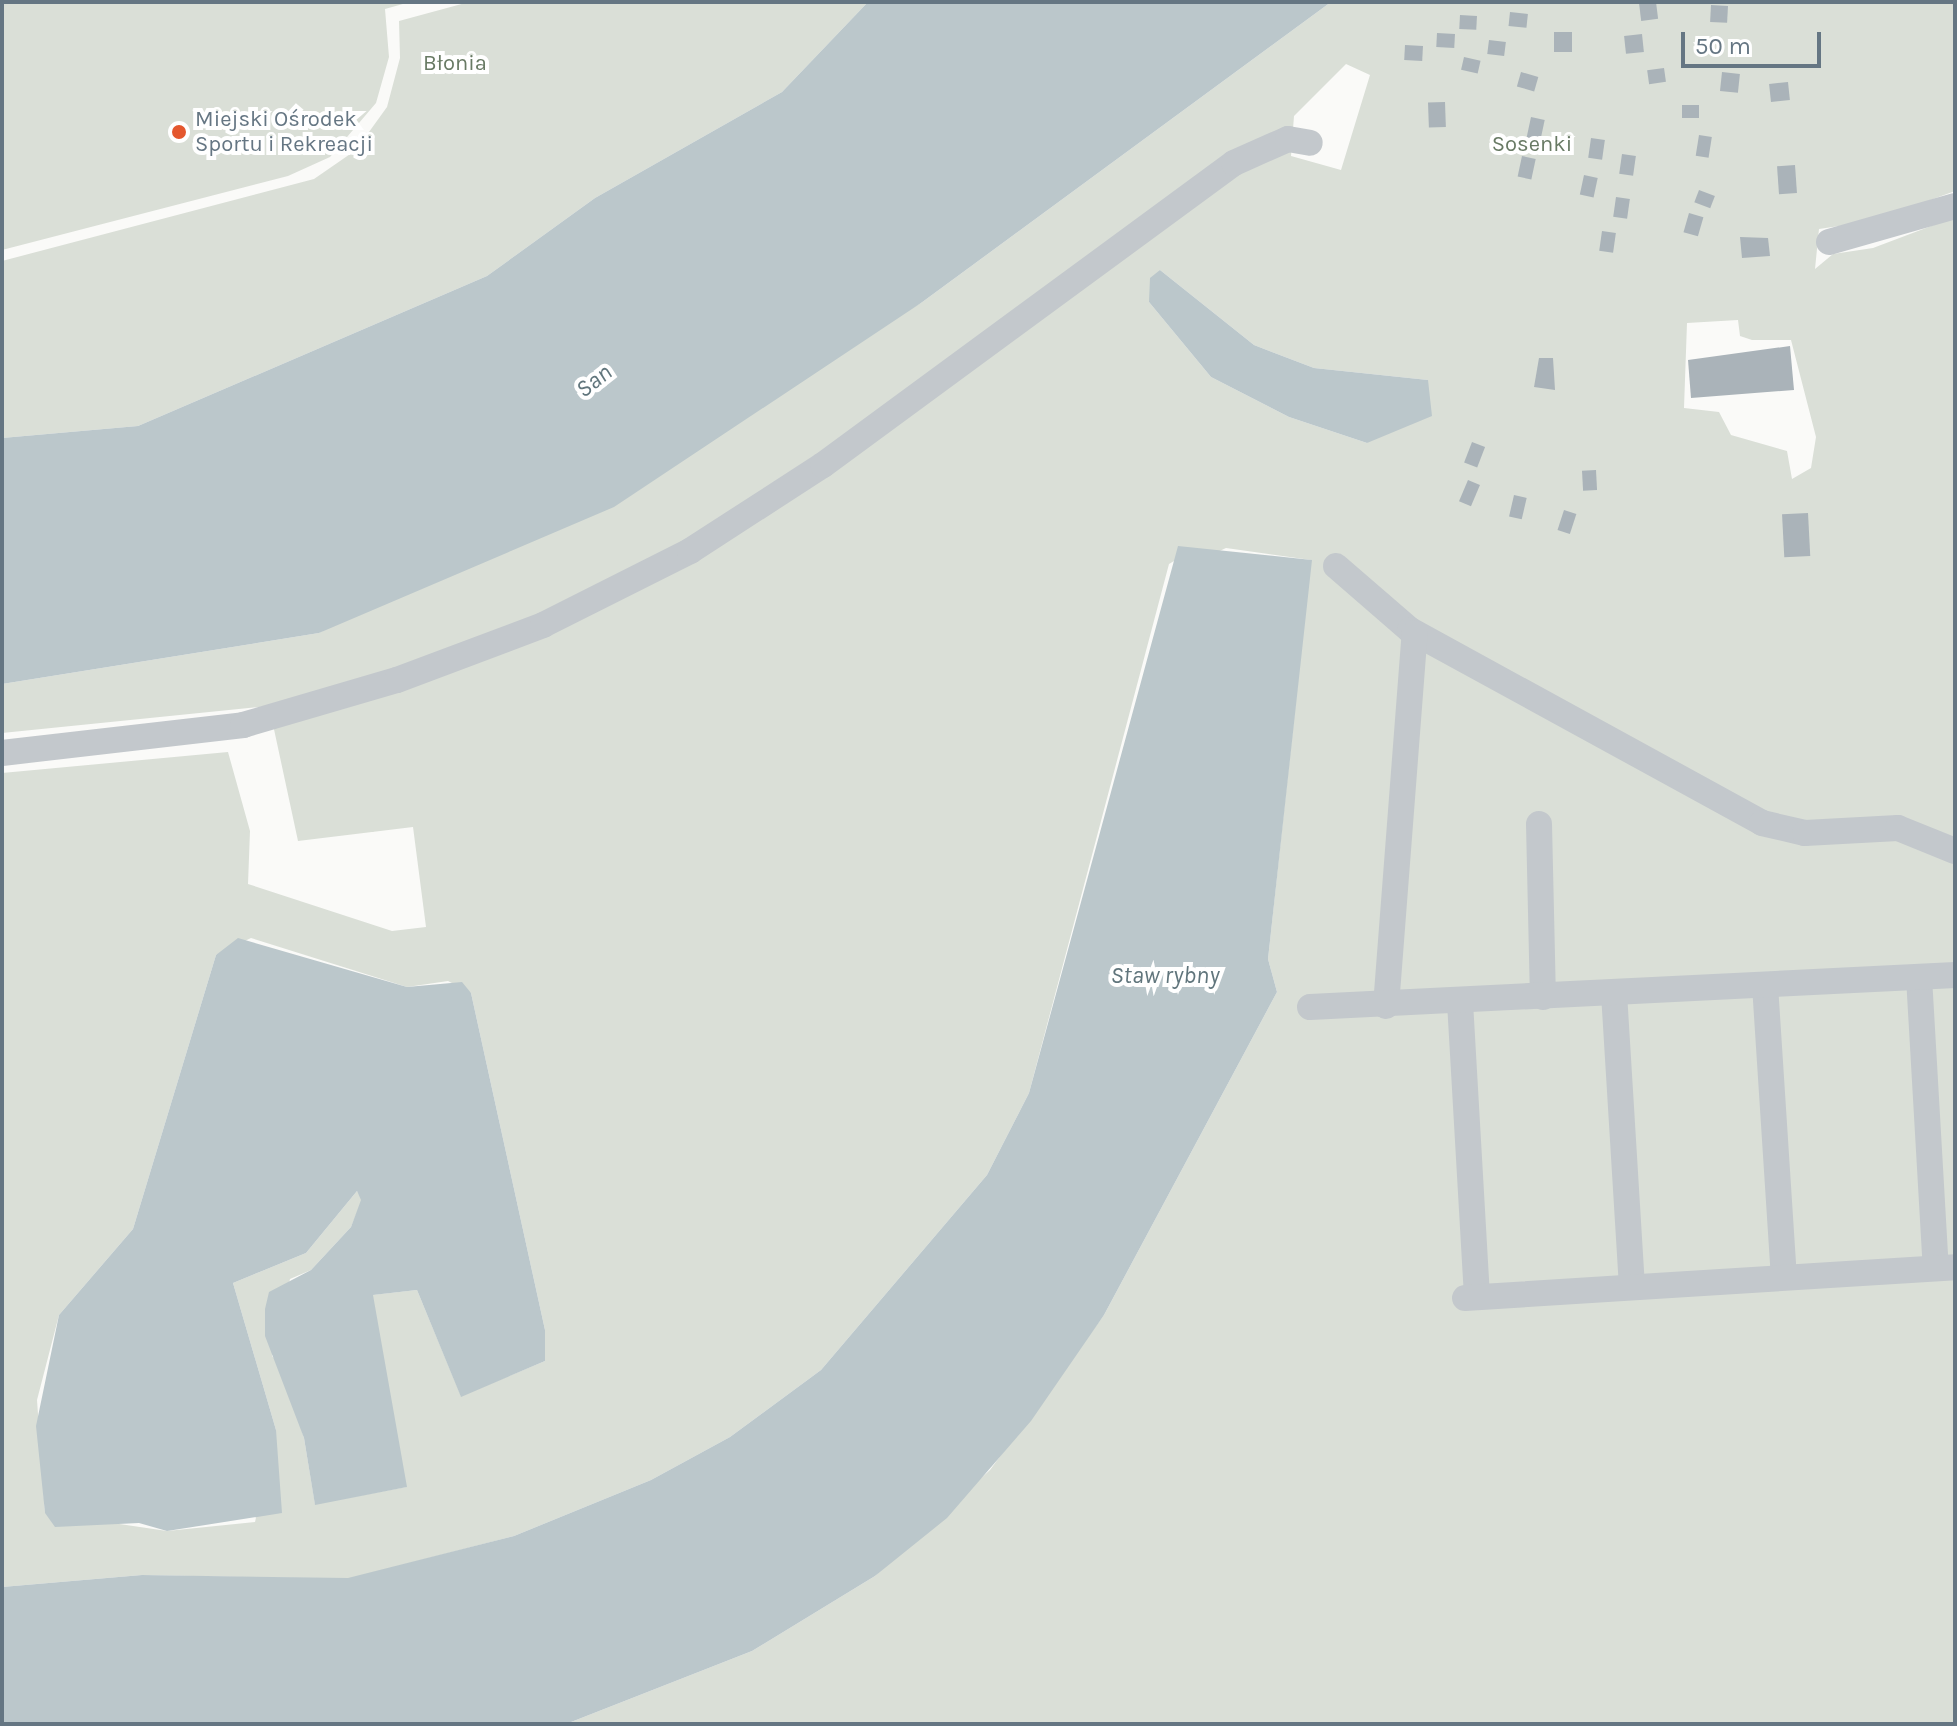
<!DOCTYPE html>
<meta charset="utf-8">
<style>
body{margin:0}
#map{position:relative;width:1957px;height:1726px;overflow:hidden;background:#fafaf8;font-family:Karla,sans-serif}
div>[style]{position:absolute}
.green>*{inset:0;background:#dadfd7}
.water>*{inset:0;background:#bbc7cb}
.building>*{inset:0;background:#aab3b9;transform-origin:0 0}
.minor>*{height:26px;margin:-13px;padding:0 13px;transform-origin:13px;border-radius:13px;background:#c3c8cc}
.dots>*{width:22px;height:22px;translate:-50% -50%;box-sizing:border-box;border:4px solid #fff;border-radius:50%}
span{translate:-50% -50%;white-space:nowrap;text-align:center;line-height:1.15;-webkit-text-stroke:8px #fff;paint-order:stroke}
.park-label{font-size:22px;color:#687a64}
.poi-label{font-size:22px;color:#657683}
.left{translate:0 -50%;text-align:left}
.water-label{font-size:24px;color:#60757c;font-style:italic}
.frame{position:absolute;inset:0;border:4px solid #657683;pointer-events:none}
.scale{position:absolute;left:1681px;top:32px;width:140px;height:36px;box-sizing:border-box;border:4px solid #657683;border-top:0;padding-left:10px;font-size:24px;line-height:28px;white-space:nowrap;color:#657683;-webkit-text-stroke:6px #fff;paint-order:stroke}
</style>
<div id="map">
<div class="green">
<i style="clip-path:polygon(2px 2px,410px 2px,385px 9px,389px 57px,376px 103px,330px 157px,288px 176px,2px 250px)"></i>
<i style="clip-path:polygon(469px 2px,868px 2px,782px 92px,595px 198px,487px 276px,138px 426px,2px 438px,2px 261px,314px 179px,356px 150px,387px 107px,400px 58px,399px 21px)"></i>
<i style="clip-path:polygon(evenodd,1331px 2px,1955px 2px,1955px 191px,1873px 221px,1819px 229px,1815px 269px,1833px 254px,1873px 248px,1955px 217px,1955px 1724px,566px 1724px,752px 1651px,875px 1576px,990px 1470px,1104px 1315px,1277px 992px,1268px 959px,1311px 560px,1226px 548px,1213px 554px,1196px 548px,1169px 564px,1029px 1093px,987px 1175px,821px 1370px,730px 1437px,651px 1480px,514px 1536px,348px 1579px,142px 1575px,2px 1587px,2px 773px,228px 752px,250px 831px,248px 884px,392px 931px,426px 927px,413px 827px,298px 841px,269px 706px,2px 733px,2px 684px,319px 633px,921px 303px,1331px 2px,1346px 64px,1370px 75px,1341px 170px,1291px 156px,1294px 116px,1346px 64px,1331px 2px,1160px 270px,1254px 345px,1314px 368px,1428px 380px,1367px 443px,1289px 417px,1211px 377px,1149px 302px,1160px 270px,1331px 2px,1738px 320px,1740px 336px,1752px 340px,1791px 340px,1816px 437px,1811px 468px,1792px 479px,1787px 451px,1731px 435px,1719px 412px,1684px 408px,1687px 323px,1738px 320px,1331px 2px,251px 938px,407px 987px,448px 981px,471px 993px,545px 1330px,545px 1361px,461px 1396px,417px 1290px,372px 1295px,406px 1487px,315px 1504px,304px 1438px,282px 1367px,272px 1356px,290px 1279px,311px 1270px,351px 1227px,362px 1200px,357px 1191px,306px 1253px,233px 1283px,276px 1430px,255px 1522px,167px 1531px,45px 1513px,37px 1400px,59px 1315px,133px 1229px,216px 955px,251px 938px)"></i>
</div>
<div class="water">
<i style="clip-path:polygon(868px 2px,1331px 2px,921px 303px,614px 507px,319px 633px,2px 684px,2px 438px,138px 426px,487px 276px,595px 198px,782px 92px)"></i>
<i style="clip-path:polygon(1160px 270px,1254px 345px,1314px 368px,1428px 380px,1432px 416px,1367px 443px,1289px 417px,1211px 377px,1149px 302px,1150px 278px)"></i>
<i style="clip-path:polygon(1178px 546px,1312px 560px,1268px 959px,1277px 992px,1104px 1315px,1031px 1421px,947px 1518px,875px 1576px,752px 1651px,566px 1724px,2px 1724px,2px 1587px,142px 1575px,348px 1578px,514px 1536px,651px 1480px,730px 1437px,821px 1370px,987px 1175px,1029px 1093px)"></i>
<i style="clip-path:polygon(238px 938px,407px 987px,462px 982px,471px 993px,545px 1330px,545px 1361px,461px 1397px,417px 1290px,373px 1295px,407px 1487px,315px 1505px,304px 1438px,265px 1336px,265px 1309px,269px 1292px,311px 1270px,351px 1227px,361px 1200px,357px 1191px,306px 1253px,233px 1283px,276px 1430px,282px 1513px,167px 1531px,139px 1523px,55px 1527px,45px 1513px,36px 1426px,59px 1315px,133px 1229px,216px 955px)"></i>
</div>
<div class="building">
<i style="left:1656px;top:2px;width:17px;height:17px;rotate:83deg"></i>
<i style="left:1711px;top:5px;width:17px;height:17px;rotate:3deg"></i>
<i style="left:1510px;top:12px;width:18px;height:14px;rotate:6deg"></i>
<i style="left:1460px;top:15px;width:17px;height:14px;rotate:3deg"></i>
<i style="left:1554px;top:32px;width:18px;height:20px"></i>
<i style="left:1437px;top:33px;width:18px;height:14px;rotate:3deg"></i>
<i style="left:1642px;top:34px;width:18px;height:18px;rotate:84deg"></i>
<i style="left:1489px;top:40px;width:17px;height:14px;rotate:7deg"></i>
<i style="left:1405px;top:45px;width:18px;height:15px;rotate:3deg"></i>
<i style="left:1464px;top:57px;width:17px;height:13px;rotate:13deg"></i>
<i style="left:1664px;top:68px;width:14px;height:17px;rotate:82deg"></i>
<i style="left:1521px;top:72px;width:18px;height:15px;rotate:16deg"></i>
<i style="left:1722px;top:72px;width:18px;height:19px;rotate:6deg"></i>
<i style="left:1788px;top:82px;width:18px;height:19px;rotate:84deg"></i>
<i style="left:1445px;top:102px;width:25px;height:17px;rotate:88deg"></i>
<i style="left:1682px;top:105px;width:17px;height:13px"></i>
<i style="left:1531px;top:117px;width:14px;height:21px;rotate:12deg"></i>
<i style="left:1699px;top:135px;width:13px;height:21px;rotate:9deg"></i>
<i style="left:1591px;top:138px;width:14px;height:20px;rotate:8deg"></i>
<i style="left:1622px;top:154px;width:14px;height:20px;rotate:8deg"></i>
<i style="left:1522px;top:156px;width:14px;height:21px;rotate:12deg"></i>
<i style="left:1795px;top:165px;width:28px;height:18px;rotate:86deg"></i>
<i style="left:1584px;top:175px;width:14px;height:20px;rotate:12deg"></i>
<i style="left:1699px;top:190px;width:17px;height:13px;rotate:21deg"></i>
<i style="left:1616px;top:197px;width:14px;height:20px;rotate:8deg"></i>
<i style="left:1689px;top:213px;width:15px;height:20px;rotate:16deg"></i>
<i style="left:1602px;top:231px;width:14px;height:20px;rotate:8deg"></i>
<i style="clip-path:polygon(1740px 237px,1768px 238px,1770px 256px,1742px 258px)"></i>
<i style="clip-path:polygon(1790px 346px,1794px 390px,1691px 398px,1688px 360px)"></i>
<i style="clip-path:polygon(1539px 358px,1553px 358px,1555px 390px,1534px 387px)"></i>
<i style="left:1472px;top:442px;width:14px;height:22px;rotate:21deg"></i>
<i style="left:1596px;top:470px;width:20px;height:14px;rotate:87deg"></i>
<i style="left:1468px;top:480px;width:13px;height:23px;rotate:23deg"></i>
<i style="left:1514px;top:495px;width:13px;height:22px;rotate:13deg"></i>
<i style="left:1564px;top:510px;width:13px;height:21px;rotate:18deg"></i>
<i style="left:1808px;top:513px;width:43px;height:26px;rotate:87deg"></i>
</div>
<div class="minor">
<i style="left:1829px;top:242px;width:131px;rotate:-15.9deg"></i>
<i style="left:1336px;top:566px;width:98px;rotate:40.9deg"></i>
<i style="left:1410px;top:630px;width:401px;rotate:28.7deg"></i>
<i style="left:1762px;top:823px;width:44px;rotate:13.1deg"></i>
<i style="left:1805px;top:833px;width:93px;rotate:-3.1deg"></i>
<i style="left:1898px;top:828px;width:61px;rotate:22deg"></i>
<i style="left:2px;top:753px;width:243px;rotate:-6.6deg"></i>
<i style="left:243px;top:725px;width:160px;rotate:-16.3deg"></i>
<i style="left:397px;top:680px;width:156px;rotate:-20.6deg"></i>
<i style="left:543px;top:625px;width:165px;rotate:-26.7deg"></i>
<i style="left:690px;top:551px;width:158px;rotate:-32.9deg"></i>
<i style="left:823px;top:465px;width:510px;rotate:-36.31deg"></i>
<i style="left:1234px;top:163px;width:59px;rotate:-24deg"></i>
<i style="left:1288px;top:139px;width:22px;rotate:10deg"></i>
<i style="left:1539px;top:824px;width:173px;rotate:88.7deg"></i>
<i style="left:1919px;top:977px;width:291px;rotate:86.7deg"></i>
<i style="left:1765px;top:985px;width:292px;rotate:86.3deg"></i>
<i style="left:1614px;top:993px;width:293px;rotate:86.5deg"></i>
<i style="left:1460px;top:1002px;width:295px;rotate:86.7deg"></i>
<i style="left:1386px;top:1006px;width:374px;rotate:-85.6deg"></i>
<i style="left:1310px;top:1007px;width:646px;rotate:-2.84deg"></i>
<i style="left:1465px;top:1298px;width:491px;rotate:-3.6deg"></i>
</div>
<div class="dots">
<i style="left:179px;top:132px;background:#e4572e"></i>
</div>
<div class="park-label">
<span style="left:455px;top:64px">Błonia</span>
<span style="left:1532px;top:145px">Sosenki</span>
</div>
<div class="poi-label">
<span class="left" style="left:195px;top:132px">Miejski Ośrodek<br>Sportu i Rekreacji</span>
</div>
<div class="water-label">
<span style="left:594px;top:381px;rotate:-38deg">San</span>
<span style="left:1165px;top:976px">Staw rybny</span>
</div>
<div class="frame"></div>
<div class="scale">50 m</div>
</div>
